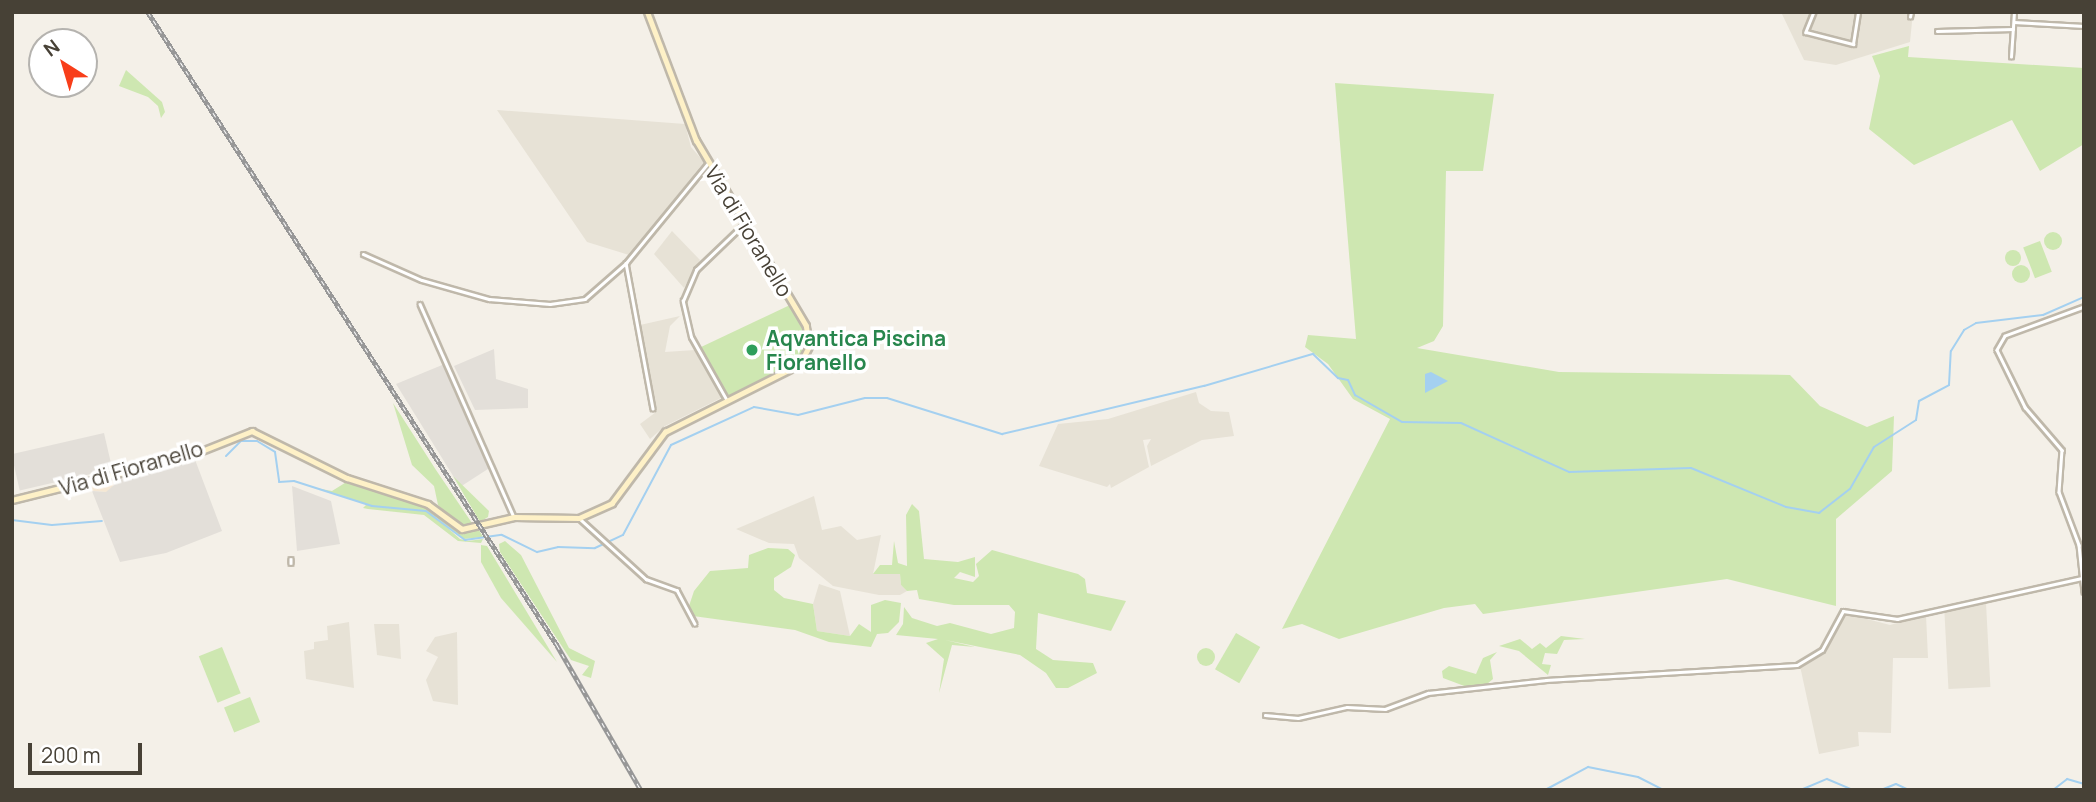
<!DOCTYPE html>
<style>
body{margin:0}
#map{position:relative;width:2096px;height:802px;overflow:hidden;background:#f4f0e8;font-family:Manrope,sans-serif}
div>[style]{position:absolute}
.residential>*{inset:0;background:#e7e2d6;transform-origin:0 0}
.commercial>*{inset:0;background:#f5e7d3}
.industrial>*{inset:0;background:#e3dfd9;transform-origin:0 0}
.green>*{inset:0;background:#cee7b1;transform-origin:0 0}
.round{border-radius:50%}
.water>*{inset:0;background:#a4d0f0}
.stream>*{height:2px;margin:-1px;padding:0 1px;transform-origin:1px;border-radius:1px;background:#a4d0f0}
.roads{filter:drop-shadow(2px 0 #bfb8aa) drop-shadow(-2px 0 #bfb8aa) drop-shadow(0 2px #bfb8aa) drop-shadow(0 -2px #bfb8aa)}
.street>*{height:2.5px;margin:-1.25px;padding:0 1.25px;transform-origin:1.25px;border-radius:1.25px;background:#fff}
.secondary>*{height:4.5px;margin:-2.25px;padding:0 2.25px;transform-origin:2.25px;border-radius:2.25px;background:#fef1c7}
.rail>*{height:4.5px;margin-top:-2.25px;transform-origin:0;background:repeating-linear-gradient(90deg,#fff 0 5px,#979797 0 10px);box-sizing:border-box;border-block:2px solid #979797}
.dots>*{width:19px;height:19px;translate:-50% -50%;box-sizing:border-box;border:4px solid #fff;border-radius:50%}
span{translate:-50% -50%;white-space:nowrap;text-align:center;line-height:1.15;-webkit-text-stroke:7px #fff;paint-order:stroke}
.street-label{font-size:21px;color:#474136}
.leisure-label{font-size:21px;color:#27864d;font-weight:700}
.left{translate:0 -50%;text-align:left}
.frame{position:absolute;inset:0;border:14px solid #474136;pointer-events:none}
.north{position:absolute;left:28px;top:28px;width:70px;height:70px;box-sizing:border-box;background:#fff;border:2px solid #b5b3af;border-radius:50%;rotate:323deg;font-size:19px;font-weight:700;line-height:28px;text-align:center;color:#474136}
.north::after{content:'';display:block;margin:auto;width:24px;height:32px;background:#f83e1a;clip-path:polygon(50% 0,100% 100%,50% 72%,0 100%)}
.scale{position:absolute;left:28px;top:743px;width:114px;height:32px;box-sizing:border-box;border:4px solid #474136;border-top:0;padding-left:9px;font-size:21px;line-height:24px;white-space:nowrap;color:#474136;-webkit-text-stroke:5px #fff;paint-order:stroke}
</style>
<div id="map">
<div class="residential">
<i style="clip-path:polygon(1781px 12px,1913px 12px,1910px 42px,1836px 65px,1804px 60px)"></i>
<i style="clip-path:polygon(497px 110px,685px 124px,691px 147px,704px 162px,629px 255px,587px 242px)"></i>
<i style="clip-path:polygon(672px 231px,700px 260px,684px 288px,654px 254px)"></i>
<i style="clip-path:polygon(680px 316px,670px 326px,665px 352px,695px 350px,723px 397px,665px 426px,650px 439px,640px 424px,656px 412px,640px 325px)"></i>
<i style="clip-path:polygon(1196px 392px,1199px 403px,1211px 411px,1229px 412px,1234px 436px,1202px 440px,1151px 466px,1147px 446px,1151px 439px,1143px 440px,1149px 467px,1111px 488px,1110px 484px,1107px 487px,1039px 466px,1058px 424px,1108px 419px)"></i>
<i style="clip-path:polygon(814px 496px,822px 530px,841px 526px,857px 540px,881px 535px,873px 574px,900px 574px,901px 585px,907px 591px,900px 595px,879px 595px,833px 586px,799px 558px,794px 544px,769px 543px,736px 529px)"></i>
<i style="clip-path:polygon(819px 584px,840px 591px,850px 636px,817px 631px,813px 604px)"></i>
<i style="left:1986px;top:603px;width:84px;height:42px;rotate:87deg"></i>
<i style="clip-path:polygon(1844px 613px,1890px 625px,1926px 615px,1928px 658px,1893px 658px,1891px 733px,1858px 732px,1859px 746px,1819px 754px,1800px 666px,1823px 650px)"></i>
<i style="clip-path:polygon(349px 622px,354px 688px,306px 679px,304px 651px,314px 649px,314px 642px,328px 640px,327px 626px)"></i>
<i style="clip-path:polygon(374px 624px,399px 624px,401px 659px,377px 655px)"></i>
<i style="clip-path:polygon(457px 632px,458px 705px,433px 701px,426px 680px,438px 657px,426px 651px,435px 637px)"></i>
</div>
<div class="commercial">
<i style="clip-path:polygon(112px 478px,114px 485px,107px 492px,92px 491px,89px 484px)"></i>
</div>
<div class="industrial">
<i style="clip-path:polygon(494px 349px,496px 379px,528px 389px,528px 408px,475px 410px,454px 366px)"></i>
<i style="clip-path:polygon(447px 363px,491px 467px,460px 487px,396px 384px)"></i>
<i style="left:104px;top:433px;width:37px;height:95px;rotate:77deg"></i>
<i style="clip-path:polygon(194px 457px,222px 531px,166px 553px,120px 562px,92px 491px,106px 492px,114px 485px,112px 478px)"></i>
<i style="clip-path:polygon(292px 486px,331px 501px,340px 544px,297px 551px)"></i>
</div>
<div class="green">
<i style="clip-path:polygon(1909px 46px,1908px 57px,2084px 68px,2084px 144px,2040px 171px,2012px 120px,1914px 165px,1869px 129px,1880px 76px,1872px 56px)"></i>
<i style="clip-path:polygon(126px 70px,162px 102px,165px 112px,161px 118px,158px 106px,148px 97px,119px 86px)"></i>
<i style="clip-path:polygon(1335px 83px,1494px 94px,1483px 171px,1446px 171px,1443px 326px,1434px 341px,1417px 348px,1559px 372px,1790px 375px,1820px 406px,1867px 427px,1894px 416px,1892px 471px,1836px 519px,1836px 606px,1727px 579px,1483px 614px,1475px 604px,1444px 608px,1339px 639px,1302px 624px,1282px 629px,1390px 419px,1353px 399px,1328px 364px,1305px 347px,1308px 335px,1356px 339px)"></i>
<i class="round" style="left:2044px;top:232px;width:18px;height:18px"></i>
<i style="left:2040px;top:241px;width:33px;height:18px;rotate:69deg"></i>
<i class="round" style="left:2005px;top:250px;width:16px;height:16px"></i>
<i class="round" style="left:2012px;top:265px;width:18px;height:18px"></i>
<i style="clip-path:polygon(790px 305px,804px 328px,804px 352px,797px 361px,727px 397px,699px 348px)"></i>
<i style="clip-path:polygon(393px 403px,436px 470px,474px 526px,464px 527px,453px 520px,438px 505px,434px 486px,412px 465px)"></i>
<i style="clip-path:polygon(453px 476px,489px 511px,488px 517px,480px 522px)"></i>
<i style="clip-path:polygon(348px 481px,425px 505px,461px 531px,479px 530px,483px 537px,464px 539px,434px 516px,460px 539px,468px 541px,483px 539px,481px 543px,458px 541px,424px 515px,368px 509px,363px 508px,367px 504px,316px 488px,332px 491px)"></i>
<i style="clip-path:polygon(912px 504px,919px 511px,924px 559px,958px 562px,975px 557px,975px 577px,960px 572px,954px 578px,973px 582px,979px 576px,976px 564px,992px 550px,1078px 574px,1085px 579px,1087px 593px,1126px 601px,1111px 631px,1038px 613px,1036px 649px,1053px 660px,1093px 663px,1097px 673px,1068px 688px,1056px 688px,1046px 673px,1020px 655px,945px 640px,975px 647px,952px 645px,939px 693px,944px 659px,926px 643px,938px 639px,896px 635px,903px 624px,904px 607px,912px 618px,937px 626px,950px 623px,991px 634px,1014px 628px,1015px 612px,1009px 605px,954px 605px,919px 599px,917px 590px,907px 591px,901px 585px,900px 574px,873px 574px,880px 565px,892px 565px,894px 541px,898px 563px,907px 566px,906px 515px)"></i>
<i style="clip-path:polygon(505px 541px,521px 555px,569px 648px,595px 661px,591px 678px,582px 675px,589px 666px,571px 660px,500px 552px,499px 544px)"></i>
<i style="clip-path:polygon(481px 545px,487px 546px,557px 662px,501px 598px,481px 562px)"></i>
<i style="clip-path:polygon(768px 548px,788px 549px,795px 555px,791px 567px,774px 578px,774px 590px,784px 598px,813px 604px,817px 631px,850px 636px,859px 624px,871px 632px,871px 605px,885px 600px,901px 603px,899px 622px,888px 633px,877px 634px,871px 647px,829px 642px,795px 630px,693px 616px,689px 606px,694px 591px,710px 571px,748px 568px,749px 555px)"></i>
<i style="left:1236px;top:633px;width:28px;height:42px;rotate:30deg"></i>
<i style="clip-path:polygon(1561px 636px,1585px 639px,1564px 640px,1557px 654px,1545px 653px,1542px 664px,1551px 665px,1548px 675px,1519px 651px,1499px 646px,1520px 639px,1532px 649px,1540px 643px,1546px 648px)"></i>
<i style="left:222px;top:647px;width:50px;height:25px;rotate:68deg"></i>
<i class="round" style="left:1197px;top:648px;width:18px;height:18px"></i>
<i style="clip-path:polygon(1497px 652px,1490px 660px,1493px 679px,1487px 684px,1467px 687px,1443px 678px,1442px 671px,1449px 666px,1476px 674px,1483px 658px)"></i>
<i style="left:250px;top:697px;width:27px;height:28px;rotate:68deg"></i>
</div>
<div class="water">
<i style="clip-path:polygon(1431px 372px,1448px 381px,1425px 393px,1425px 374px)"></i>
</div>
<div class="stream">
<i style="left:226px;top:456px;width:21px;rotate:-45deg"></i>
<i style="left:241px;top:441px;width:16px"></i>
<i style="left:257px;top:441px;width:21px;rotate:31deg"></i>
<i style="left:275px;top:452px;width:30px;rotate:82deg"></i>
<i style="left:279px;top:482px;width:15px;rotate:-4deg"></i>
<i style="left:294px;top:481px;width:82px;rotate:17.8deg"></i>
<i style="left:372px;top:506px;width:54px;rotate:5.3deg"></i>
<i style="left:426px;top:511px;width:49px;rotate:36.6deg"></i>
<i style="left:465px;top:540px;width:37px;rotate:-8deg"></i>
<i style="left:502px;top:535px;width:39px;rotate:26deg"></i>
<i style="left:537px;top:552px;width:22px;rotate:-13deg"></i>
<i style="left:558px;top:547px;width:37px;rotate:2deg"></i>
<i style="left:595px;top:548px;width:31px;rotate:-25deg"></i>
<i style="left:623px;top:535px;width:102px;rotate:-61.9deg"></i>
<i style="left:671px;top:445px;width:91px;rotate:-24.6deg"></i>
<i style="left:754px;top:407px;width:45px;rotate:10.3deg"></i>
<i style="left:798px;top:415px;width:69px;rotate:-14.2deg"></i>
<i style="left:865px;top:398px;width:22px"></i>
<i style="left:887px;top:398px;width:121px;rotate:17.4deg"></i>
<i style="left:1002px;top:434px;width:208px;rotate:-13.4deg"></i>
<i style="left:1204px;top:386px;width:114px;rotate:-16.4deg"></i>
<i style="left:1313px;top:354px;width:35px;rotate:44deg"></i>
<i style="left:1338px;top:378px;width:10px;rotate:11deg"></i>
<i style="left:1348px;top:380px;width:17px;rotate:65deg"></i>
<i style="left:1355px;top:395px;width:54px;rotate:29.9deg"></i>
<i style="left:1402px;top:422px;width:59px;rotate:1deg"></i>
<i style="left:1461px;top:423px;width:119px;rotate:24.4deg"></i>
<i style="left:1569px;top:472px;width:122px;rotate:-1.9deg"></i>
<i style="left:1691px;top:468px;width:103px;rotate:22.3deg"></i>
<i style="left:1786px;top:507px;width:34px;rotate:10deg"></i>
<i style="left:1819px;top:513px;width:39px;rotate:-38deg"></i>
<i style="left:1850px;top:489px;width:48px;rotate:-60.3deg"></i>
<i style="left:1874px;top:447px;width:50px;rotate:-32.7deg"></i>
<i style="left:1916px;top:420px;width:19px;rotate:-81deg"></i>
<i style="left:1919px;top:401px;width:34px;rotate:-28deg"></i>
<i style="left:1949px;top:385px;width:34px;rotate:-87deg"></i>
<i style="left:1951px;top:351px;width:25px;rotate:-58deg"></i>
<i style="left:1964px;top:330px;width:14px;rotate:-30deg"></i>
<i style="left:1976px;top:323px;width:67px;rotate:-6.8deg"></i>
<i style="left:2043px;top:315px;width:45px;rotate:-23.7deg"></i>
<i style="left:12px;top:520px;width:40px;rotate:7.1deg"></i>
<i style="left:52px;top:525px;width:50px;rotate:-4.6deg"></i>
<i style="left:1545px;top:790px;width:49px;rotate:-28.1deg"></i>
<i style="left:1588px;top:767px;width:51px;rotate:11.3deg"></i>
<i style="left:1638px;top:777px;width:29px;rotate:27deg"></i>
<i style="left:1779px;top:790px;width:24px;rotate:-2deg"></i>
<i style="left:1803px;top:789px;width:26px;rotate:-23deg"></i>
<i style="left:1827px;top:779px;width:28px;rotate:23deg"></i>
<i style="left:1881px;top:790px;width:16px;rotate:-22deg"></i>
<i style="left:1896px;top:784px;width:14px;rotate:25deg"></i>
<i style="left:2053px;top:790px;width:18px;rotate:-38deg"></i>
<i style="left:2067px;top:779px;width:18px;rotate:16deg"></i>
</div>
<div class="roads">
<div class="street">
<i style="left:1814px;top:12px;width:22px;rotate:112deg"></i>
<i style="left:1806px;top:32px;width:49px;rotate:14.3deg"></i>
<i style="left:1853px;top:44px;width:32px;rotate:-81deg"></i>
<i style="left:1910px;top:17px;width:5px;rotate:-79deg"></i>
<i style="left:2014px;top:22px;width:70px;rotate:3.3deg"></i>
<i style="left:1937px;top:31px;width:76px;rotate:-1.5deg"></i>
<i style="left:2011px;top:57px;width:45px;rotate:-86.2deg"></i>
<i style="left:363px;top:254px;width:64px;rotate:23.8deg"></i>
<i style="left:422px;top:280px;width:70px;rotate:15.8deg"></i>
<i style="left:489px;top:299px;width:61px;rotate:4.7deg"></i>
<i style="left:550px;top:304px;width:35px;rotate:-8deg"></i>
<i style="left:585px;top:299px;width:55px;rotate:-41.3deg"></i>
<i style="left:626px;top:263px;width:129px;rotate:-50.6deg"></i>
<i style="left:626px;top:263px;width:148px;rotate:79.5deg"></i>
<i style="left:420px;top:304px;width:233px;rotate:66.2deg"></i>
<i style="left:2084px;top:307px;width:84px;rotate:159.8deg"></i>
<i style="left:2005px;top:336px;width:16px;rotate:120deg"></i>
<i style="left:1997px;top:350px;width:64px;rotate:63.8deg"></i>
<i style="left:2025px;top:407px;width:57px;rotate:49.3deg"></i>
<i style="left:2062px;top:450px;width:42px;rotate:94.1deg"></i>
<i style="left:2059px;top:492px;width:57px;rotate:69.3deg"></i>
<i style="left:2079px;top:545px;width:47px;rotate:83.9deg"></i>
<i style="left:727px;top:401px;width:73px;rotate:-119.4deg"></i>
<i style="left:691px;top:337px;width:37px;rotate:-103deg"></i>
<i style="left:683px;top:301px;width:34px;rotate:-67deg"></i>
<i style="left:696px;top:270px;width:68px;rotate:-43.8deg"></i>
<i style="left:579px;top:518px;width:91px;rotate:42.3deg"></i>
<i style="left:646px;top:579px;width:33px;rotate:20deg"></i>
<i style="left:677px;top:590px;width:38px;rotate:62deg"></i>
<i style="left:291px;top:559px;width:4px;rotate:90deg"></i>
<i style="left:1265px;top:715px;width:33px;rotate:5deg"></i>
<i style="left:1298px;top:718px;width:50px;rotate:-12.7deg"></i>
<i style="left:1347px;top:707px;width:38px;rotate:3deg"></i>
<i style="left:1385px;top:709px;width:46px;rotate:-20.4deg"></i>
<i style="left:1428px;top:693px;width:119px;rotate:-6.3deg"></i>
<i style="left:1546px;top:680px;width:251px;rotate:-3.4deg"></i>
<i style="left:1797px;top:665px;width:29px;rotate:-31deg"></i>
<i style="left:1822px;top:650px;width:44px;rotate:-61.7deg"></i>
<i style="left:1843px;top:611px;width:55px;rotate:8.4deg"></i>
<i style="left:1897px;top:619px;width:189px;rotate:-12.5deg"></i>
</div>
<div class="secondary">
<i style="left:12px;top:500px;width:182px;rotate:-14deg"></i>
<i style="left:189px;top:456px;width:68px;rotate:-21.6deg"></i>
<i style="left:252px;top:431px;width:106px;rotate:26.3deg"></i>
<i style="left:347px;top:478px;width:85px;rotate:17.8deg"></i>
<i style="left:428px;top:504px;width:42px;rotate:36.3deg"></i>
<i style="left:462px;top:529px;width:53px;rotate:-13deg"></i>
<i style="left:514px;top:517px;width:65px;rotate:0.9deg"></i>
<i style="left:579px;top:518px;width:36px;rotate:-24deg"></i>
<i style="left:612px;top:503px;width:89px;rotate:-53.3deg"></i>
<i style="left:665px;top:432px;width:151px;rotate:-26.7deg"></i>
<i style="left:800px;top:364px;width:20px;rotate:-63deg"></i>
<i style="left:809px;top:346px;width:20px;rotate:-99deg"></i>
<i style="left:806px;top:326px;width:215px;rotate:-120.7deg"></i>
<i style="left:696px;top:141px;width:138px;rotate:-110.8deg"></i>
</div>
</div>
<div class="rail">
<i style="left:148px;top:12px;width:754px;rotate:57.13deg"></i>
<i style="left:557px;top:645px;width:168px;rotate:59.9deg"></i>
</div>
<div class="dots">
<i style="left:752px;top:350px;background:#2e9e5b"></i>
</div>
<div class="street-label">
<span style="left:749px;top:231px;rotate:59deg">Via di Fioranello</span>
<span style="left:131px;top:468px;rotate:-16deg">Via di Fioranello</span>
</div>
<div class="leisure-label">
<span class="left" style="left:766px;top:350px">Aqvantica Piscina<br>Fioranello</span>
</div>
<div class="frame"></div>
<div class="north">N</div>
<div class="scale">200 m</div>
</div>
